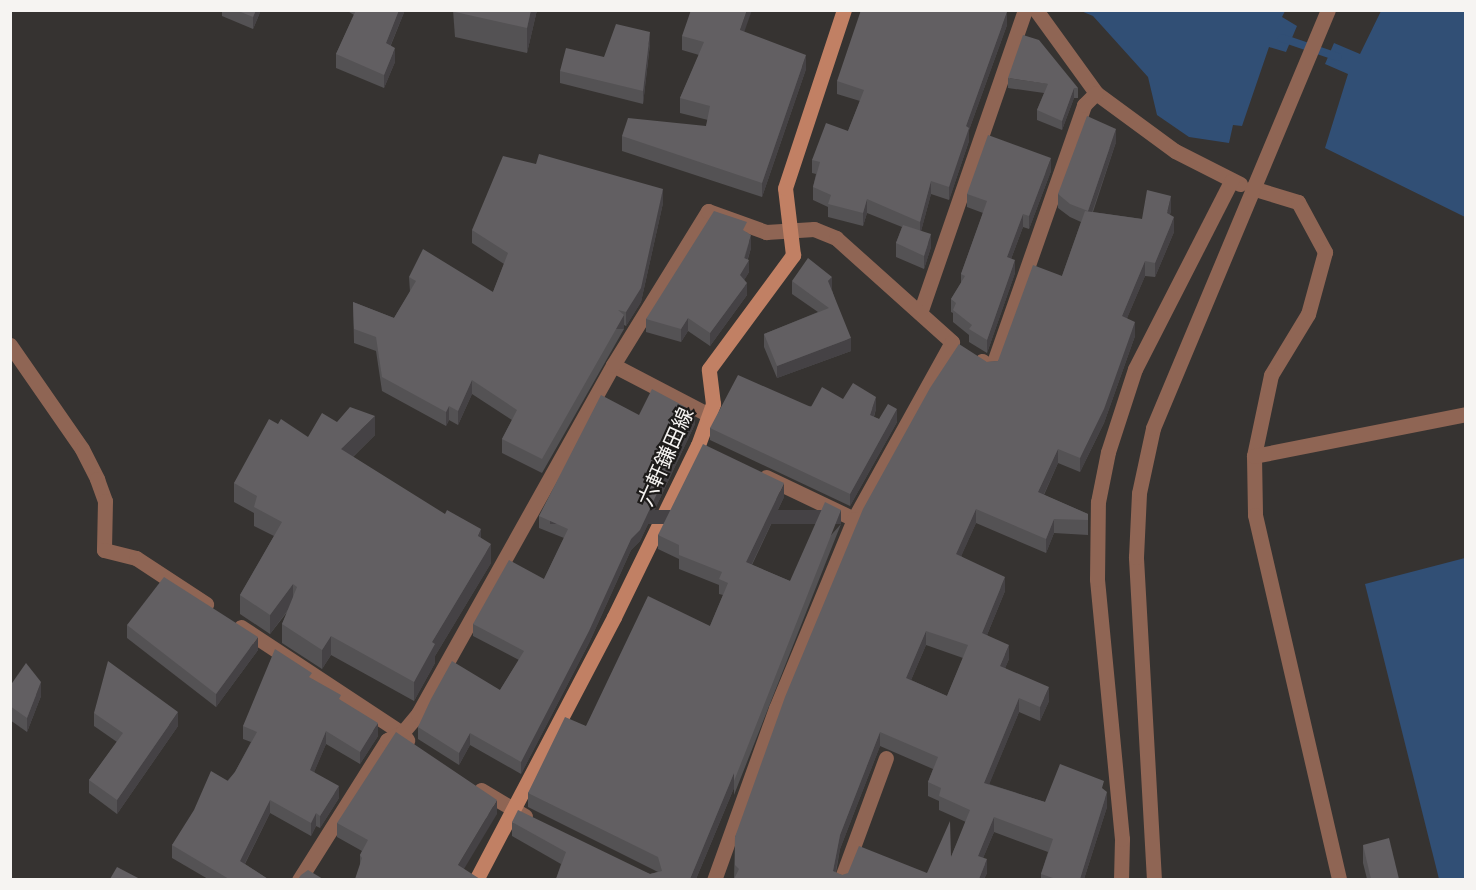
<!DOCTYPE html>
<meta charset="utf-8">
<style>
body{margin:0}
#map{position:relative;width:1476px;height:890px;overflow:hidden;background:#363331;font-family:Karla,"Noto Sans JP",sans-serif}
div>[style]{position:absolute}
.water>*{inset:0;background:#314f75}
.stream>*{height:8px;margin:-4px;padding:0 4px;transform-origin:4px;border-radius:4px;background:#314f75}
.service>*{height:15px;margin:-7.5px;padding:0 7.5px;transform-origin:7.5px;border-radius:7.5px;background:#8f6554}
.minor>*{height:15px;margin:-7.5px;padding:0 7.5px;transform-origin:7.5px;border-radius:7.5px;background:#8f6554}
.secondary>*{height:15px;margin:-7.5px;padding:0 7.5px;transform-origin:7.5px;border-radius:7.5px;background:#c18064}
.wall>*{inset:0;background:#545254}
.shaded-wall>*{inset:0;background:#454245;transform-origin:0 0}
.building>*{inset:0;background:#625f62}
span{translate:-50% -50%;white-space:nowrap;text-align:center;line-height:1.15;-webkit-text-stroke:4.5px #1d1b1a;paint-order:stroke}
.street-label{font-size:21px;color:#f6f4f2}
.frame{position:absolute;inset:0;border:12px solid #f6f4f2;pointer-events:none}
</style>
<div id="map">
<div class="water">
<i style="clip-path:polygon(1081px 11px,1285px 11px,1282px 17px,1297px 26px,1286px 52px,1269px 47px,1242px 126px,1233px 125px,1229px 143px,1189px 137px,1157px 115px,1148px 77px,1093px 16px)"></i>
<i style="clip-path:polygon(1381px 11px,1465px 11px,1465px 217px,1325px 148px,1348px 74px,1325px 64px,1334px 43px,1360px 54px)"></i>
<i style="clip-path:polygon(1465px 558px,1465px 879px,1439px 879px,1365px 584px)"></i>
</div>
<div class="stream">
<i style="left:1282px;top:38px;width:59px;rotate:18.7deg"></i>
</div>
<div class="service">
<i style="left:1252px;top:188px;width:48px;rotate:16.9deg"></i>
<i style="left:1298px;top:202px;width:57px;rotate:61.6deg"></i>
<i style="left:1325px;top:252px;width:64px;rotate:105.3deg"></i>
<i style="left:1308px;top:314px;width:71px;rotate:121.2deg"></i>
<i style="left:1271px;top:375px;width:83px;rotate:101.9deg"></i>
<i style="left:1254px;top:456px;width:59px;rotate:89deg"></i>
<i style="left:1255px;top:515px;width:375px;rotate:77deg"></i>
<i style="left:1254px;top:456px;width:216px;rotate:-11.2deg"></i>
</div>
<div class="minor">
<i style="left:1036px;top:10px;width:102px;rotate:54.1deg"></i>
<i style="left:1096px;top:93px;width:98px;rotate:36.3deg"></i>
<i style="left:1175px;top:151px;width:73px;rotate:26.9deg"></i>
<i style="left:920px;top:313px;width:321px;rotate:-70.9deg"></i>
<i style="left:10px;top:345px;width:126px;rotate:55.3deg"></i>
<i style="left:82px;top:449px;width:34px;rotate:63deg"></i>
<i style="left:97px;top:479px;width:23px;rotate:70deg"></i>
<i style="left:105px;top:501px;width:49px;rotate:91.2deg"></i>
<i style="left:104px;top:550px;width:33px;rotate:14deg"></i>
<i style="left:136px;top:558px;width:84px;rotate:33.3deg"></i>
<i style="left:982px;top:361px;width:12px;rotate:35deg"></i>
<i style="left:992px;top:368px;width:279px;rotate:-70.7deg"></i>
<i style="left:1084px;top:105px;width:17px;rotate:-45deg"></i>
<i style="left:613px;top:365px;width:108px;rotate:27.5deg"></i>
<i style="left:766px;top:477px;width:98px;rotate:25.5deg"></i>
<i style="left:241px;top:627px;width:193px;rotate:33.4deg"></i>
<i style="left:402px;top:733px;width:9px;rotate:54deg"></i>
<i style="left:481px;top:790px;width:51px;rotate:30.6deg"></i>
<i style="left:299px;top:880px;width:165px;rotate:-57.8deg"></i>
<i style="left:387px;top:740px;width:17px;rotate:-25deg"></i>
<i style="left:402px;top:733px;width:25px;rotate:-50deg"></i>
<i style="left:418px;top:714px;width:400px;rotate:-60.8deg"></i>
<i style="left:613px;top:365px;width:181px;rotate:-58.3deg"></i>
<i style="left:708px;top:211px;width:62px;rotate:19.9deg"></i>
<i style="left:766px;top:232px;width:48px;rotate:-3.6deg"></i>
<i style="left:814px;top:229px;width:24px;rotate:22deg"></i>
<i style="left:836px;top:238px;width:156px;rotate:41.9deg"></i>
<i style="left:952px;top:342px;width:202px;rotate:119deg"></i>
<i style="left:854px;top:519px;width:204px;rotate:112.4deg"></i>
<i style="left:776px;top:708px;width:183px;rotate:109.8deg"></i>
<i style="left:841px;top:880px;width:130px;rotate:-69.8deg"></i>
<i style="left:1121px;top:880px;width:41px;rotate:-88.6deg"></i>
<i style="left:1122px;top:839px;width:261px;rotate:-95.5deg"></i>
<i style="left:1097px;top:579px;width:77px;rotate:-89.3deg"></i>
<i style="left:1098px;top:502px;width:51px;rotate:-78.7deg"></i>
<i style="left:1108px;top:452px;width:87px;rotate:-72deg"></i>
<i style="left:1135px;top:369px;width:211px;rotate:-62.9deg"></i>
<i style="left:1154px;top:880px;width:324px;rotate:-93.2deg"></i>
<i style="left:1136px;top:557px;width:64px;rotate:-87.3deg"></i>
<i style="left:1139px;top:493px;width:66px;rotate:-77.8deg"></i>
<i style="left:1153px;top:428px;width:453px;rotate:-67.3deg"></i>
</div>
<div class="secondary">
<i style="left:476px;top:880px;width:297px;rotate:-62.3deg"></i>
<i style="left:614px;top:617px;width:191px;rotate:-64deg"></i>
<i style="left:698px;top:445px;width:44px;rotate:-69.9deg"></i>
<i style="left:713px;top:404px;width:35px;rotate:-97deg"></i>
<i style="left:709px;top:369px;width:142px;rotate:-53.6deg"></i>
<i style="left:793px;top:255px;width:67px;rotate:-96.8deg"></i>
<i style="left:785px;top:188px;width:188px;rotate:-71.7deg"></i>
</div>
<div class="wall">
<i style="clip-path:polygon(222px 10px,261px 10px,253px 29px,222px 16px)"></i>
<i style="clip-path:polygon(346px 10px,405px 10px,391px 45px,395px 62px,384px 88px,336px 68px,336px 54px,354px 15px)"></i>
<i style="clip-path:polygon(453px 10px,537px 10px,527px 53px,455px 37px)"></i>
<i style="clip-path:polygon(1007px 25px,969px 130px,969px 141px,949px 200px,931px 194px,921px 231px,931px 247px,924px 269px,896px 257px,896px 243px,902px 227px,867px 213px,863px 226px,828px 217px,828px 207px,813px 200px,813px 187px,816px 174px,812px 173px,812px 160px,848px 131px,860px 101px,837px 94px,837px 81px)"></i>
<i style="clip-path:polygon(744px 32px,806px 69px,762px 197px,622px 151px,622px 136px,706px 126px,708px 120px,680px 113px,680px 98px,699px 55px,682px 50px,682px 36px)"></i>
<i style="clip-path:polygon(650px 44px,643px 104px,560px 83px,560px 71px,604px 57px)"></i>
<i style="clip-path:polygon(1008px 78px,1078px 88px,1078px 98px,1074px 98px,1062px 130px,1037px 120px,1037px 110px,1044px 93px,1008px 88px)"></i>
<i style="clip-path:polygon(evenodd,1116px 142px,1093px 212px,1142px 219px,1171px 210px,1170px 215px,1174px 232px,1155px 277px,1145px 276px,1127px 318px,1135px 336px,1104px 423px,1080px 472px,1058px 463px,1044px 495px,1088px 514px,1088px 535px,1054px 533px,1046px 553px,976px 523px,961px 556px,1005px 591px,987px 635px,1009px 659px,1005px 668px,1049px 701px,1040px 721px,1019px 712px,989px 784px,1045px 802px,1104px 790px,1107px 807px,1084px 879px,1041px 879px,1041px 874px,1048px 852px,994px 832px,983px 858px,987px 873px,984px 879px,734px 879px,735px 837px,987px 362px,998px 361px,1062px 276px,1081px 222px,1070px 217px,1058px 208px,1058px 194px,1116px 142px,926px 645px,963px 658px,947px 696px,911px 680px,926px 645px,1116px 142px,880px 746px,933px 769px,928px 782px,928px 796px,939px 801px,939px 810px,966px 822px,951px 857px,927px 873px,842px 875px,836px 873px,840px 849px,880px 746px)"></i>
<i style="clip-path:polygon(1051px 171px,1029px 229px,1023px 227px,1011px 259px,1015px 273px,987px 353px,969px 342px,969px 335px,953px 322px,953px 313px,951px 312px,951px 299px,961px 283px,961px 274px,983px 213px,967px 207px,967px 194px)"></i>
<i style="clip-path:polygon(663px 203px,641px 302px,626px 326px,624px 325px,624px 329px,542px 473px,502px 453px,502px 439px,512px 420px,472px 394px,458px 425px,449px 420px,446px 426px,382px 391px,376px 351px,354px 343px,353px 302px,394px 318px,410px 292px,409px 277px,493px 292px,504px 264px,472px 243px,472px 230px)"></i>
<i style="clip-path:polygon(747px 232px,751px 248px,748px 259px,749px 272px,744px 280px,747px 295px,710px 346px,688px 331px,681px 342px,646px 332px,646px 319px)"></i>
<i style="clip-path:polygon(792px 281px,832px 290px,851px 351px,777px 378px,764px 347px,764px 334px,818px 312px,792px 294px)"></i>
<i style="clip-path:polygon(843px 399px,876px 409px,874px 417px,879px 419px,897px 422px,850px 506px,710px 440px,710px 428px)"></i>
<i style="clip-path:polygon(639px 415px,695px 424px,640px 541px,631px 550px,589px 643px,521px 774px,470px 745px,459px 765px,418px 739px,418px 727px,500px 690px,519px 660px,473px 636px,473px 624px,544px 579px,564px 538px,539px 528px,539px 516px)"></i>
<i style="clip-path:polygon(337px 422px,375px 435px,353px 457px,481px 538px,491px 563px,435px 656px,435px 663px,414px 701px,331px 655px,322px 669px,282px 643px,282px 624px,288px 611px,270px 634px,240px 614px,240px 595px,274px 536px,254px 526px,254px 513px,234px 502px,234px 483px,308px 437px)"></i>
<i style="clip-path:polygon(784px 497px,752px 565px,790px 581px,841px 524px,734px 795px,734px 788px,696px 879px,556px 879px,561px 864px,512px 836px,512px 822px,650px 874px,658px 872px,528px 807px,528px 793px,586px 726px,710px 626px,723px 595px,719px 594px,719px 585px,679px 569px,679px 559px,658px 549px,658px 535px)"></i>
<i style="clip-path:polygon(127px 625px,258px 650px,216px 707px,127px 638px)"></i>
<i style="clip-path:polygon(312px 679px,341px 701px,378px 736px,360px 764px,326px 744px,314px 772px,339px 798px,320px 828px,316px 826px,311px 836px,270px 813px,245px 864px,268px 879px,208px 879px,172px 858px,172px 845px,235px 772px,251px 742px,243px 739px,243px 726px)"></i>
<i style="clip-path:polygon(10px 686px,41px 696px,27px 732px,10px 720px)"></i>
<i style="clip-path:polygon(94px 713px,178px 726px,117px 814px,89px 793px,89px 780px,117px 742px,94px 726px)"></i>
<i style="clip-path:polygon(497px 814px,360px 866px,360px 855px,362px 851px,337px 837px,337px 823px)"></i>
<i style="clip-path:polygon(1363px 845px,1399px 879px,1367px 879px,1363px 863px)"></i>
</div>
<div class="shaded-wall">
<i style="clip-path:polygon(256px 10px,261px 10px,253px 29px,253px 17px)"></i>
<i style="clip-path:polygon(399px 10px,405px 10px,386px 56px,386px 43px)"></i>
<i style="clip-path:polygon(531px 10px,537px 10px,527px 53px,527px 28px)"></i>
<i style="clip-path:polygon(747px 10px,752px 10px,740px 44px,740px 30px)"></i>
<i style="clip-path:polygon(1007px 12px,1007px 25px,969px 130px,969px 141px,949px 200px,949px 187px,966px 126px)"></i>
<i style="clip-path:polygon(650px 32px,650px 44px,643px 104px,643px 91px)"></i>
<i style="clip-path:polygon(395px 48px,395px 62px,384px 88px,384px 75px)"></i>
<i style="clip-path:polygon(806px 55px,806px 69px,762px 197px,762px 183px)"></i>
<i style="clip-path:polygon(1074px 88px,1074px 98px,1062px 130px,1062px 121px)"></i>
<i style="clip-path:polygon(1116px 129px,1116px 142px,1088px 224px,1088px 211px)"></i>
<i style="clip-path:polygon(1051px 158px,1051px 171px,1029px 229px,1029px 216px)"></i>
<i style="clip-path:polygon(931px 181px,931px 194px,920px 235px,920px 222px)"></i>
<i style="clip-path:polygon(663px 189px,663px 203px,641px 302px,626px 326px,626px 312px)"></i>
<i style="clip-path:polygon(1171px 196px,1171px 210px,1167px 227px,1167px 213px)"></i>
<i style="clip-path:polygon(867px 199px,867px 213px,863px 226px,863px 213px)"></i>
<i style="clip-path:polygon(1023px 214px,1023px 227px,1007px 270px,1007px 257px)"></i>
<i style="clip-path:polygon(1174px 217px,1174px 232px,1155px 277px,1155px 263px)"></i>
<i style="clip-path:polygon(931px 234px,931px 247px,924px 269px,924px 256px)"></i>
<i style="clip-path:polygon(751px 235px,751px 248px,746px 264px,749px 260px,749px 272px,740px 287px,740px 275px)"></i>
<i style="clip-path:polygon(1015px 260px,1015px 273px,987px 353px,987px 340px)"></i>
<i style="clip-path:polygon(1145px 261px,1145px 276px,1122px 330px,1122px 316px)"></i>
<i style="clip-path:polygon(832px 277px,832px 290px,828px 294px,828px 281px)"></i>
<i style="clip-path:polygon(747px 283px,747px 295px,710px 346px,710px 333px)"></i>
<i style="left:624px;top:315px;width:14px;height:166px;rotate:90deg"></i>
<i style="clip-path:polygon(688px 318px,688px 331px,681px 342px,681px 329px)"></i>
<i style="clip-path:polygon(1135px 322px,1135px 336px,1104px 423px,1080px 472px,1080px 458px)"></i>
<i style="clip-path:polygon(851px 338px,851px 351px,777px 378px,777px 366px)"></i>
<i style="clip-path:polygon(472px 380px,472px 394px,458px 425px,458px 411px)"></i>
<i style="clip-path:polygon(876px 397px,876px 409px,870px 427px,870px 415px)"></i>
<i style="clip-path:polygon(449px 406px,449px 420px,446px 426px,446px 412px)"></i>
<i style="clip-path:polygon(897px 409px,897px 422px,850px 506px,850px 494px)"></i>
<i style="clip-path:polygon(695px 412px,695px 424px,640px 541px,631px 550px,589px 643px,521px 774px,521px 762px,631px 539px)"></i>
<i style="clip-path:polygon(375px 416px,375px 435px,341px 468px,341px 449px)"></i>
<i style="clip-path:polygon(1058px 449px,1058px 463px,1038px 507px,1038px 492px)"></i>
<i style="clip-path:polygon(784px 483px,784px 497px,746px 576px,746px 562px)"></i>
<i style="clip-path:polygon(976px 509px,976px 523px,956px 568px,956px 554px)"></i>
<i style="left:841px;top:510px;width:14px;height:291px;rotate:90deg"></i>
<i style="clip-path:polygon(1054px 519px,1054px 533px,1046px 553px,1046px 539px)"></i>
<i style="clip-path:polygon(481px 529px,481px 548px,478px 536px)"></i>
<i style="clip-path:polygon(491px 544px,491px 563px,435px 656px,435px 663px,414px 701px,414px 682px,432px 642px)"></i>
<i style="clip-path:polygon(1005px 577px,1005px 591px,982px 647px,982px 633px)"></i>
<i style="clip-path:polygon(293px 584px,293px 603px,270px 634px,270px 615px)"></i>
<i style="clip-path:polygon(926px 631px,926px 645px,906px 692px,906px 678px)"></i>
<i style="clip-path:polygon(331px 636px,331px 655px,322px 669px,322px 650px)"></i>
<i style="clip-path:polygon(258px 637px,258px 650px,216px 707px,216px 694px)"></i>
<i style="clip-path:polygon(1009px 645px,1009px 659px,1000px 680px,1000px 666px)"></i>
<i style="clip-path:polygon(41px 682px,41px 696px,27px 732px,27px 718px)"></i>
<i style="clip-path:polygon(1049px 687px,1049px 701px,1040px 721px,1040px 707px)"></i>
<i style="clip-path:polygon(1019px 698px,1019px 712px,984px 797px,984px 783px)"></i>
<i style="clip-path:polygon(178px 712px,178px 726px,117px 814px,117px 800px)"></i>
<i style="clip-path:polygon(378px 723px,378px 736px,360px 764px,360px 752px)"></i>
<i style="clip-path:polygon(326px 731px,326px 744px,310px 782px,310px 770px)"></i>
<i style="clip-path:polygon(880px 732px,880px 746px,840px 849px,834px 879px,833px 871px,840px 835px)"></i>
<i style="clip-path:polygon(470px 733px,470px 745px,459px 765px,459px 753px)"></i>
<i style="clip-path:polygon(734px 773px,734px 788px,696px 879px,690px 879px)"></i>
<i style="clip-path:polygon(339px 786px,339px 798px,320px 828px,320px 816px)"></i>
<i style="clip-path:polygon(1107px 792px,1107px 807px,1084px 879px,1080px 879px)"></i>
<i style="clip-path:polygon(270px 800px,270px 813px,240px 873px,240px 861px)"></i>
<i style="clip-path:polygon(497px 800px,497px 814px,458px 879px,458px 865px)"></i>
<i style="clip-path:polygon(316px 813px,316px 826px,311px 836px,311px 823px)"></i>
<i style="clip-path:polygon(994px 817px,994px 832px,978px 870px,978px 856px)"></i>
<i style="clip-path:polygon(987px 859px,987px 873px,984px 879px,979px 879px)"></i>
</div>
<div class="building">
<i style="clip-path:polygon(236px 10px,256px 10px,253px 17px)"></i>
<i style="clip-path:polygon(356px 10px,399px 10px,386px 43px,395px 48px,384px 75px,336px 54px)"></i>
<i style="clip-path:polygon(455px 10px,531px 10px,527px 28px,455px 12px)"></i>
<i style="clip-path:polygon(691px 10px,747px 10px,740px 30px,806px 55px,762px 183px,622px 136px,628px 118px,706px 126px,710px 106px,680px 98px,704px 42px,682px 36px)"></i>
<i style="clip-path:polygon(861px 10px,1004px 10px,1007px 12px,966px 126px,969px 128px,949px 187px,931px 181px,920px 222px,867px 199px,863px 213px,828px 204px,831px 195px,813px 187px,820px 162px,812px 160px,826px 123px,848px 131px,864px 90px,837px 81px)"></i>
<i style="clip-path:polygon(616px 24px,650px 32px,643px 91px,560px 71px,566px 48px,604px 57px)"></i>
<i style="clip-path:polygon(1023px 35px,1039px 40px,1078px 88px,1074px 88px,1062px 121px,1037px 110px,1048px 84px,1008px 78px)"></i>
<i style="clip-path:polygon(1087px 116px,1116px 129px,1088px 211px,1070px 204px,1058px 194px)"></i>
<i style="clip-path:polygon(988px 135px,1051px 158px,1029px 216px,1023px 214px,1007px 257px,1015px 260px,987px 340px,969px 329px,972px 325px,953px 310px,956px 303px,951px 299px,965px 276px,961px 274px,987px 201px,967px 194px)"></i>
<i style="clip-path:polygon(539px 154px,663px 189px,641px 288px,626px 312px,618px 310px,624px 315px,542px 459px,502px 439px,517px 410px,472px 380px,458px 411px,449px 406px,446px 412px,382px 377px,376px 337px,354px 329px,353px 302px,394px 318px,416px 281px,409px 277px,423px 249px,493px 292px,508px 253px,472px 230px,503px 156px,536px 164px)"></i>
<i style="clip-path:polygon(evenodd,1147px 190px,1171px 196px,1167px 213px,1174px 217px,1155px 263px,1145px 261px,1122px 316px,1135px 322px,1104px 409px,1080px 458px,1058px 449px,1038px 492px,1088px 514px,1088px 520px,1054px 519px,1046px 539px,976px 509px,956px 554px,1005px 577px,982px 633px,1009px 645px,1000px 666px,1049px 687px,1040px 707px,1019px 698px,984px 783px,1045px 802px,1060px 764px,1104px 781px,1102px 788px,1107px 792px,1080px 879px,1056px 879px,1041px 874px,1053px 839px,994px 817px,978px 856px,987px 859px,979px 879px,952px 879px,949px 878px,949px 879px,734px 879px,739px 869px,735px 865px,735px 837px,785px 697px,863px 509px,930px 388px,959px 344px,987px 362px,998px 361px,1033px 265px,1062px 276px,1085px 211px,1142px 219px,1147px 190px,926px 631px,968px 645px,947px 696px,906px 678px,926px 631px,1147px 190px,880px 732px,938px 757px,928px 782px,941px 788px,939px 796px,970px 810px,951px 857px,950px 821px,927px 873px,859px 846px,848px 873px,842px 875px,833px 871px,840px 835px,880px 732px)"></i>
<i style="clip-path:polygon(714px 211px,747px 222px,743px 230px,751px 235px,744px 258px,749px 260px,740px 275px,747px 283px,710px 333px,688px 318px,681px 329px,646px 319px)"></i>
<i style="clip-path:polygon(903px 225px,931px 234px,924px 256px,896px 243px)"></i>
<i style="clip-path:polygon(808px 258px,832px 277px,828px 281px,851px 338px,777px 366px,764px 334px,829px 308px,792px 281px)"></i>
<i style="clip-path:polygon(738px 375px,811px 407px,822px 387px,843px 399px,853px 383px,876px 397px,870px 415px,879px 419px,888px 404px,897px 409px,850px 494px,710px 428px)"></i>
<i style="clip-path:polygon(652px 389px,695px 412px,640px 530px,631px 539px,589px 631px,521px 762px,470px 733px,459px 753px,418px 727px,431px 699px,452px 661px,500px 690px,524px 651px,473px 624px,509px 560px,544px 579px,568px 529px,539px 516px,601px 395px,639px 415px)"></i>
<i style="clip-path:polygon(350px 407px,375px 416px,341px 449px,445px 514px,447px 510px,481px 529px,478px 536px,491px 544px,432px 642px,435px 644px,414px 682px,331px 636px,322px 650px,282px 624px,297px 587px,293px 584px,270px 615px,240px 595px,282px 522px,254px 507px,257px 496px,234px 483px,269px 419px,278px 424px,281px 419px,308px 437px,322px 413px,337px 422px)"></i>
<i style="clip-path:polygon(703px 444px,784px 483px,746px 562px,790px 581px,825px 502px,841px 510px,734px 781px,734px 773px,690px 879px,556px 879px,566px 852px,512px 822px,518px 810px,650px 874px,662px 871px,658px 857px,528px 793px,565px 717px,586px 726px,648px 596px,710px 626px,728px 583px,719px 579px,722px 572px,679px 555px,679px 545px,658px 535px)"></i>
<i style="clip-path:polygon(164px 577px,258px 637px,216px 694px,127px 625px)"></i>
<i style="clip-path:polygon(275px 649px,312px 673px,309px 677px,341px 695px,339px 699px,378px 723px,360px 752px,326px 731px,310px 770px,339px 786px,320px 816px,316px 813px,311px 823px,270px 800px,240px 861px,268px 879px,229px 879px,172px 845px,194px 810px,211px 771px,228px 781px,235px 772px,257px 732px,243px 726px)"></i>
<i style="clip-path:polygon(108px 661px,178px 712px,117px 800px,89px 780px,123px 733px,94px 713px)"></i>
<i style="clip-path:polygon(26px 663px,41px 682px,27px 718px,10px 706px,10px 686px)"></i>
<i style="clip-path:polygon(396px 732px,497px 800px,458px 865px,480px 879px,355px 879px,362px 858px,360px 855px,368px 840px,337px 823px)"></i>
<i style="clip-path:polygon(1389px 838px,1399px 879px,1371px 879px,1363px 845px)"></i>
<i style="clip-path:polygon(117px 867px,140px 879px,110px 879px)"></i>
<i style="clip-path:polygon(308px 870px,323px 879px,298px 879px,301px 875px)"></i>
</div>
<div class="street-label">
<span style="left:666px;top:457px;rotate:-66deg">六軒鎌田線</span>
</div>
<div class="frame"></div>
</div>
